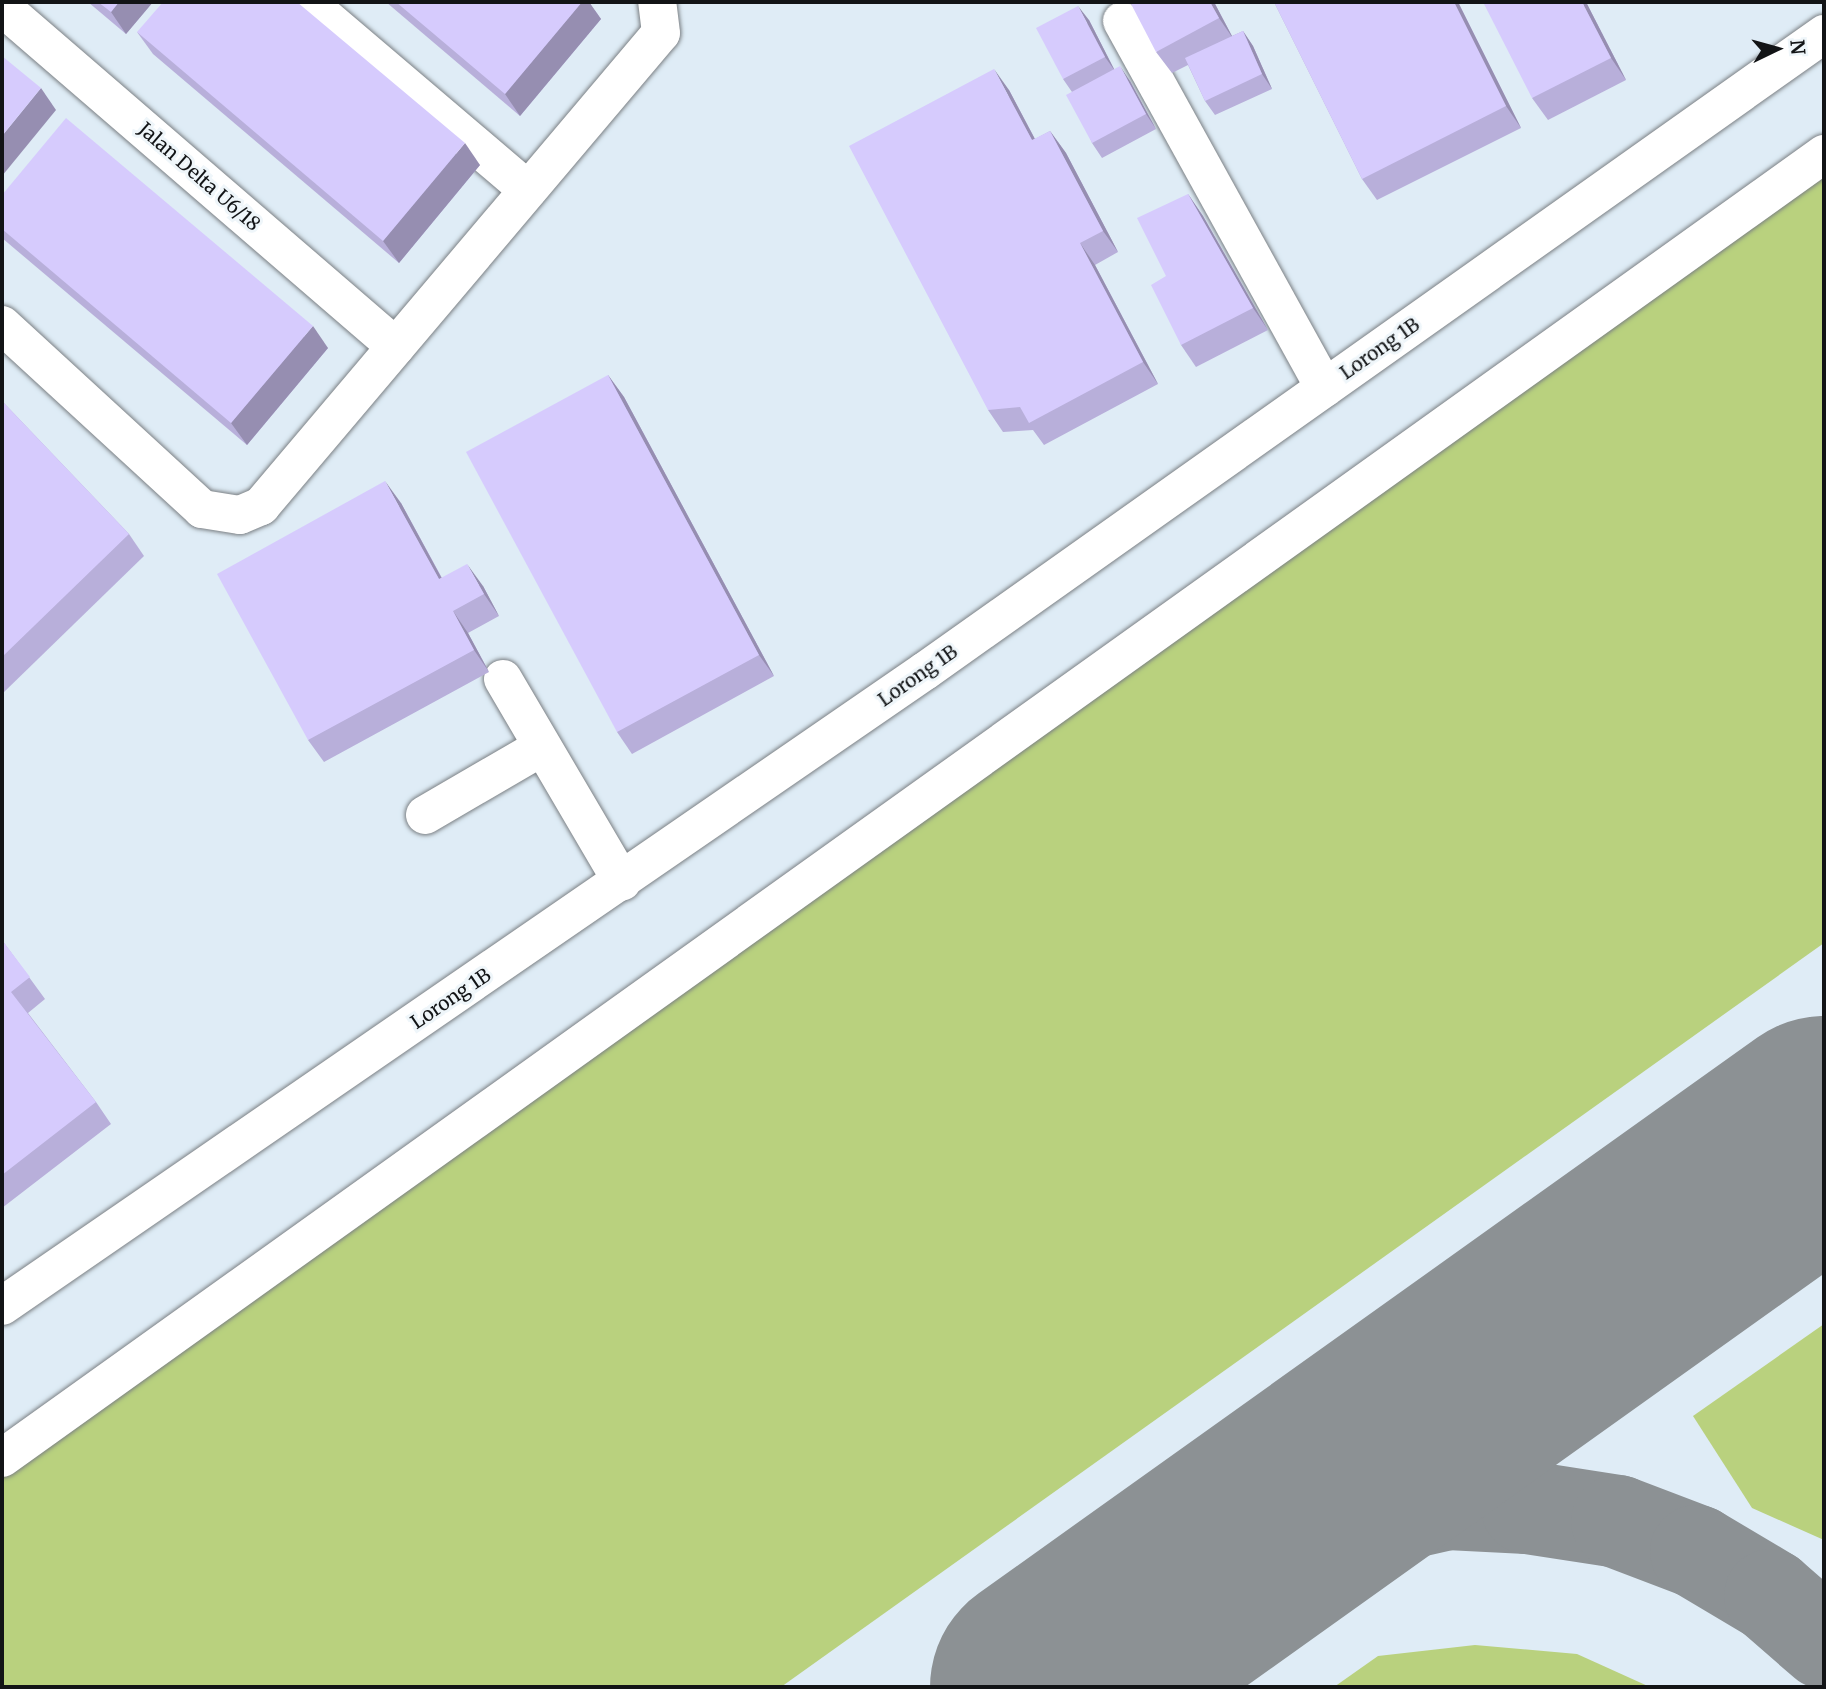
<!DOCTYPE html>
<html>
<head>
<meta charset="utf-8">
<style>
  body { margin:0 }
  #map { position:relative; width:1826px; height:1689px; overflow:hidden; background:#eff6fa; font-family:Merriweather,serif }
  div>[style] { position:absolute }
  .built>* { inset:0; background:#dfecf6 }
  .green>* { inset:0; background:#b9d17e }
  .taxiway>* { height:93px; margin:-46.5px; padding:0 46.5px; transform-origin:46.5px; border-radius:46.5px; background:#8c9194 }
  .runway>* { height:231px; margin:-115.5px; padding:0 115.5px; transform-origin:115.5px; border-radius:115.5px; background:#8c9194 }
  .roads { filter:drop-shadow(0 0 2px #7b8084) drop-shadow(0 0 2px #7b8084) }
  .minor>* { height:38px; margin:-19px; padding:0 19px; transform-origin:19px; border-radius:19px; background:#fff }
  .wall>* { inset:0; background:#b8afda }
  .shaded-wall>* { inset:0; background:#968eb1 }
  .building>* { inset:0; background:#d6cbfd }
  span { translate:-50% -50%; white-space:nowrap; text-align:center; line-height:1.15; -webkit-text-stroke:6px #eff6fa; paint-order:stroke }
  .street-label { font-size:19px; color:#121416 }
  .frame { position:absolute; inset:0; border:4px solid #121416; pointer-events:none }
  .north { position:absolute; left:1742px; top:14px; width:70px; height:70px; -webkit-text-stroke:5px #eff6fa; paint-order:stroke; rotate:85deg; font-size:19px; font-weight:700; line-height:28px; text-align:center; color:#121416 }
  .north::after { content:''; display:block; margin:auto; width:24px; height:32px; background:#121416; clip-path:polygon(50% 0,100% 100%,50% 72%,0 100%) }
</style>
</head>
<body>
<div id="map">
  <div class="built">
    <div style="clip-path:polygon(2px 2px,1824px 2px,1824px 1687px,2px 1687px)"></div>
  </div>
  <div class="green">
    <div style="clip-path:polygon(1824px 162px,1824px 943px,781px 1687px,2px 1687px,2px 1449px)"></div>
    <div style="clip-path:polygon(1824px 1324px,1824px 1540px,1752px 1508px,1693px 1416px)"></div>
    <div style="clip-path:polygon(1475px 1645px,1577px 1654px,1650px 1687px,1334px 1687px,1378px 1656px)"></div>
  </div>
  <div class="taxiway">
    <div style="left:1236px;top:1551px;width:217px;rotate:-12.8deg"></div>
    <div style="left:1448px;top:1503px;width:79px;rotate:2.9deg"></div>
    <div style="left:1527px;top:1507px;width:91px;rotate:8.8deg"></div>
    <div style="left:1617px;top:1521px;width:85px;rotate:20.8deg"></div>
    <div style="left:1696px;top:1551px;width:86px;rotate:30.7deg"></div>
    <div style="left:1770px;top:1595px;width:72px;rotate:41deg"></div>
  </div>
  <div class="runway">
    <div style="left:1045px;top:1687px;width:957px;rotate:-35.52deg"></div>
  </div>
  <div class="roads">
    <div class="minor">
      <div style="left:307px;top:2px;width:290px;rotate:40.4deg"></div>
      <div style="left:2px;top:7px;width:520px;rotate:40.79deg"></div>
      <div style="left:1122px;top:21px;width:419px;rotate:61.1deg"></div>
      <div style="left:2px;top:325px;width:272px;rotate:42.6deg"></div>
      <div style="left:202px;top:509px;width:38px;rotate:9deg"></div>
      <div style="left:240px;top:515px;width:23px;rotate:-23deg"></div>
      <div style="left:261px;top:506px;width:619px;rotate:-49.78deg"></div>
      <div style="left:661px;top:33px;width:31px;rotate:-97deg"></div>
      <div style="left:503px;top:679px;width:235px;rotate:59.6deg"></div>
      <div style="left:425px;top:815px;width:135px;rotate:-30.2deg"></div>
      <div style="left:2px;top:1306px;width:1120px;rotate:-34.53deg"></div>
      <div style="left:925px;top:671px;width:1102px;rotate:-35.32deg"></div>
      <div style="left:2px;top:1458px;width:2241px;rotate:-35.59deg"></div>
    </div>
  </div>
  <div class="wall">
    <div style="clip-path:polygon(88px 2px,153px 2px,126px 34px)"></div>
    <div style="clip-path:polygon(386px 2px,589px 2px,601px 19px,520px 116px)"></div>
    <div style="clip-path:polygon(1214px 2px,1232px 36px,1243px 31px,1253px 46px,1272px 89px,1215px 115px,1205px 101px,1188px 65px,1172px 73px,1156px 52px)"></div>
    <div style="clip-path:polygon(1274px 2px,1458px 2px,1521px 128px,1377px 200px,1362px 179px)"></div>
    <div style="clip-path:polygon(1586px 2px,1626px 80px,1548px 120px,1532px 98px)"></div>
    <div style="clip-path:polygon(1089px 20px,1114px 69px,1130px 81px,1156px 129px,1102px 158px,1092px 143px,1072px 92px,1063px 79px)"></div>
    <div style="clip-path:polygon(137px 32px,480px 165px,399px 263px,153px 54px)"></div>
    <div style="clip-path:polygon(1009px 90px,1035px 139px,1050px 131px,1066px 153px,1118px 252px,1095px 265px,1158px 384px,1044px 445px,1033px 430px,1003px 432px,988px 410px)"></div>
    <div style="clip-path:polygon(1188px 194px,1203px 216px,1268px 330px,1196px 367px,1181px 345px,1166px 276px)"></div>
    <div style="clip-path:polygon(2px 195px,328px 348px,247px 445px,2px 238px)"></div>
    <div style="clip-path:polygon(608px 375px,624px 397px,774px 676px,632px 754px,617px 732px)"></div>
    <div style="clip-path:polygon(2px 401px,129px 534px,144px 556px,2px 694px)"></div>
    <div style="clip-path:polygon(401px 503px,442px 578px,483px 586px,499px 616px,468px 633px,489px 672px,324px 762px,308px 740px)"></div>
    <div style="clip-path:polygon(2px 940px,45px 999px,28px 1013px,96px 1102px,111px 1124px,2px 1208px)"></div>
  </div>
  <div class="shaded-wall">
    <div style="clip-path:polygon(119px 2px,153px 2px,126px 34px,111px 12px)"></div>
    <div style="clip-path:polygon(582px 2px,589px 2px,601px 19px,520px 116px,505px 94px)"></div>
    <div style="clip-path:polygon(1210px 2px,1214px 2px,1234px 40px,1219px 18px)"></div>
    <div style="clip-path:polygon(1454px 2px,1458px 2px,1521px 128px,1506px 106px)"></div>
    <div style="clip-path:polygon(1582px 2px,1586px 2px,1626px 80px,1611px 58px)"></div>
    <div style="clip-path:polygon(1078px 6px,1089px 20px,1115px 71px,1105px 57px)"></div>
    <div style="clip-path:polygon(1243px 31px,1253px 46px,1272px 89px,1262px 74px)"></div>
    <div style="clip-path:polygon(1120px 66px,1130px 81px,1156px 129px,1146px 114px)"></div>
    <div style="clip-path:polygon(994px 69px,1009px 90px,1047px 162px,1032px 140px)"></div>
    <div style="clip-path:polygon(41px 88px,56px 110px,2px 176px,2px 136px)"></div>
    <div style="clip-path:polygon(1050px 131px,1066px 153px,1118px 252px,1103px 231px)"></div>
    <div style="clip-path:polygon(465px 143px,480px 165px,399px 263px,383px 241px)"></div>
    <div style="clip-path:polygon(1188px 194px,1203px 216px,1268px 330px,1253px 308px)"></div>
    <div style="clip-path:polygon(1080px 243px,1095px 265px,1158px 384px,1143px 362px)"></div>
    <div style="clip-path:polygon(313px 326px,328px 348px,247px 445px,231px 423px)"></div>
    <div style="clip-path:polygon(608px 375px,624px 397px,774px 676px,759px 655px)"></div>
    <div style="clip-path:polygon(385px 481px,401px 503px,454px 601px,439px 579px)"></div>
    <div style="clip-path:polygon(467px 564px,483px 586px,499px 616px,484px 594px)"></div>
    <div style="clip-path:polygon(453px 611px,468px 633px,489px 672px,474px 650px)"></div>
  </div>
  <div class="building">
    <div style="clip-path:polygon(98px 2px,119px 2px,111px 12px)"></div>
    <div style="clip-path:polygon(163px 2px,297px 2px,465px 143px,383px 241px,137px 32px)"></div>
    <div style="clip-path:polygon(396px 2px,582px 2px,505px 94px)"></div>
    <div style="clip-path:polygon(1130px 2px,1210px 2px,1219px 18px,1156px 52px)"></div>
    <div style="clip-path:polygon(1274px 2px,1454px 2px,1506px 106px,1362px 179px)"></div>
    <div style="clip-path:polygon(1483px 2px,1582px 2px,1611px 58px,1532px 98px)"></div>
    <div style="clip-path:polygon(1078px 6px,1105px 57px,1063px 79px,1036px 28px)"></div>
    <div style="clip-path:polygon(1243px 31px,1262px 74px,1205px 101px,1185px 58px)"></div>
    <div style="clip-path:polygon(2px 56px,41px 88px,2px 136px)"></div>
    <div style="clip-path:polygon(1120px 66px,1146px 114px,1092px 143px,1066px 95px)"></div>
    <div style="clip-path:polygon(994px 69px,1032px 140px,1050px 131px,1103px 231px,1080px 243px,1143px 362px,1029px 423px,1020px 407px,988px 410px,849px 146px)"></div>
    <div style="clip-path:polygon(66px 118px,313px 326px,231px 423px,2px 229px,2px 195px)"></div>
    <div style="clip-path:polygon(1188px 194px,1253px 308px,1181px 345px,1151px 285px,1166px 276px,1137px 218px)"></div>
    <div style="clip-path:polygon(608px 375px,759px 655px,617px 732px,466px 452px)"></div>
    <div style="clip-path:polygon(2px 401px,129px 534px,2px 657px)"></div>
    <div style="clip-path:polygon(385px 481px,439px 579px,467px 564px,484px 594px,453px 611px,474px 650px,308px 740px,217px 574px)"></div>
    <div style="clip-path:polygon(2px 940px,30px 977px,11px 992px,96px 1102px,2px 1175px)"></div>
  </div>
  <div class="street-label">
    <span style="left:199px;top:177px;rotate:41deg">Jalan Delta U6/18</span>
    <span style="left:1380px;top:349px;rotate:-35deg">Lorong 1B</span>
    <span style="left:918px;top:676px;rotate:-35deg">Lorong 1B</span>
    <span style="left:451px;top:999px;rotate:-34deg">Lorong 1B</span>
  </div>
  <div class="frame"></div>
  <div class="north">N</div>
</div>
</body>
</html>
